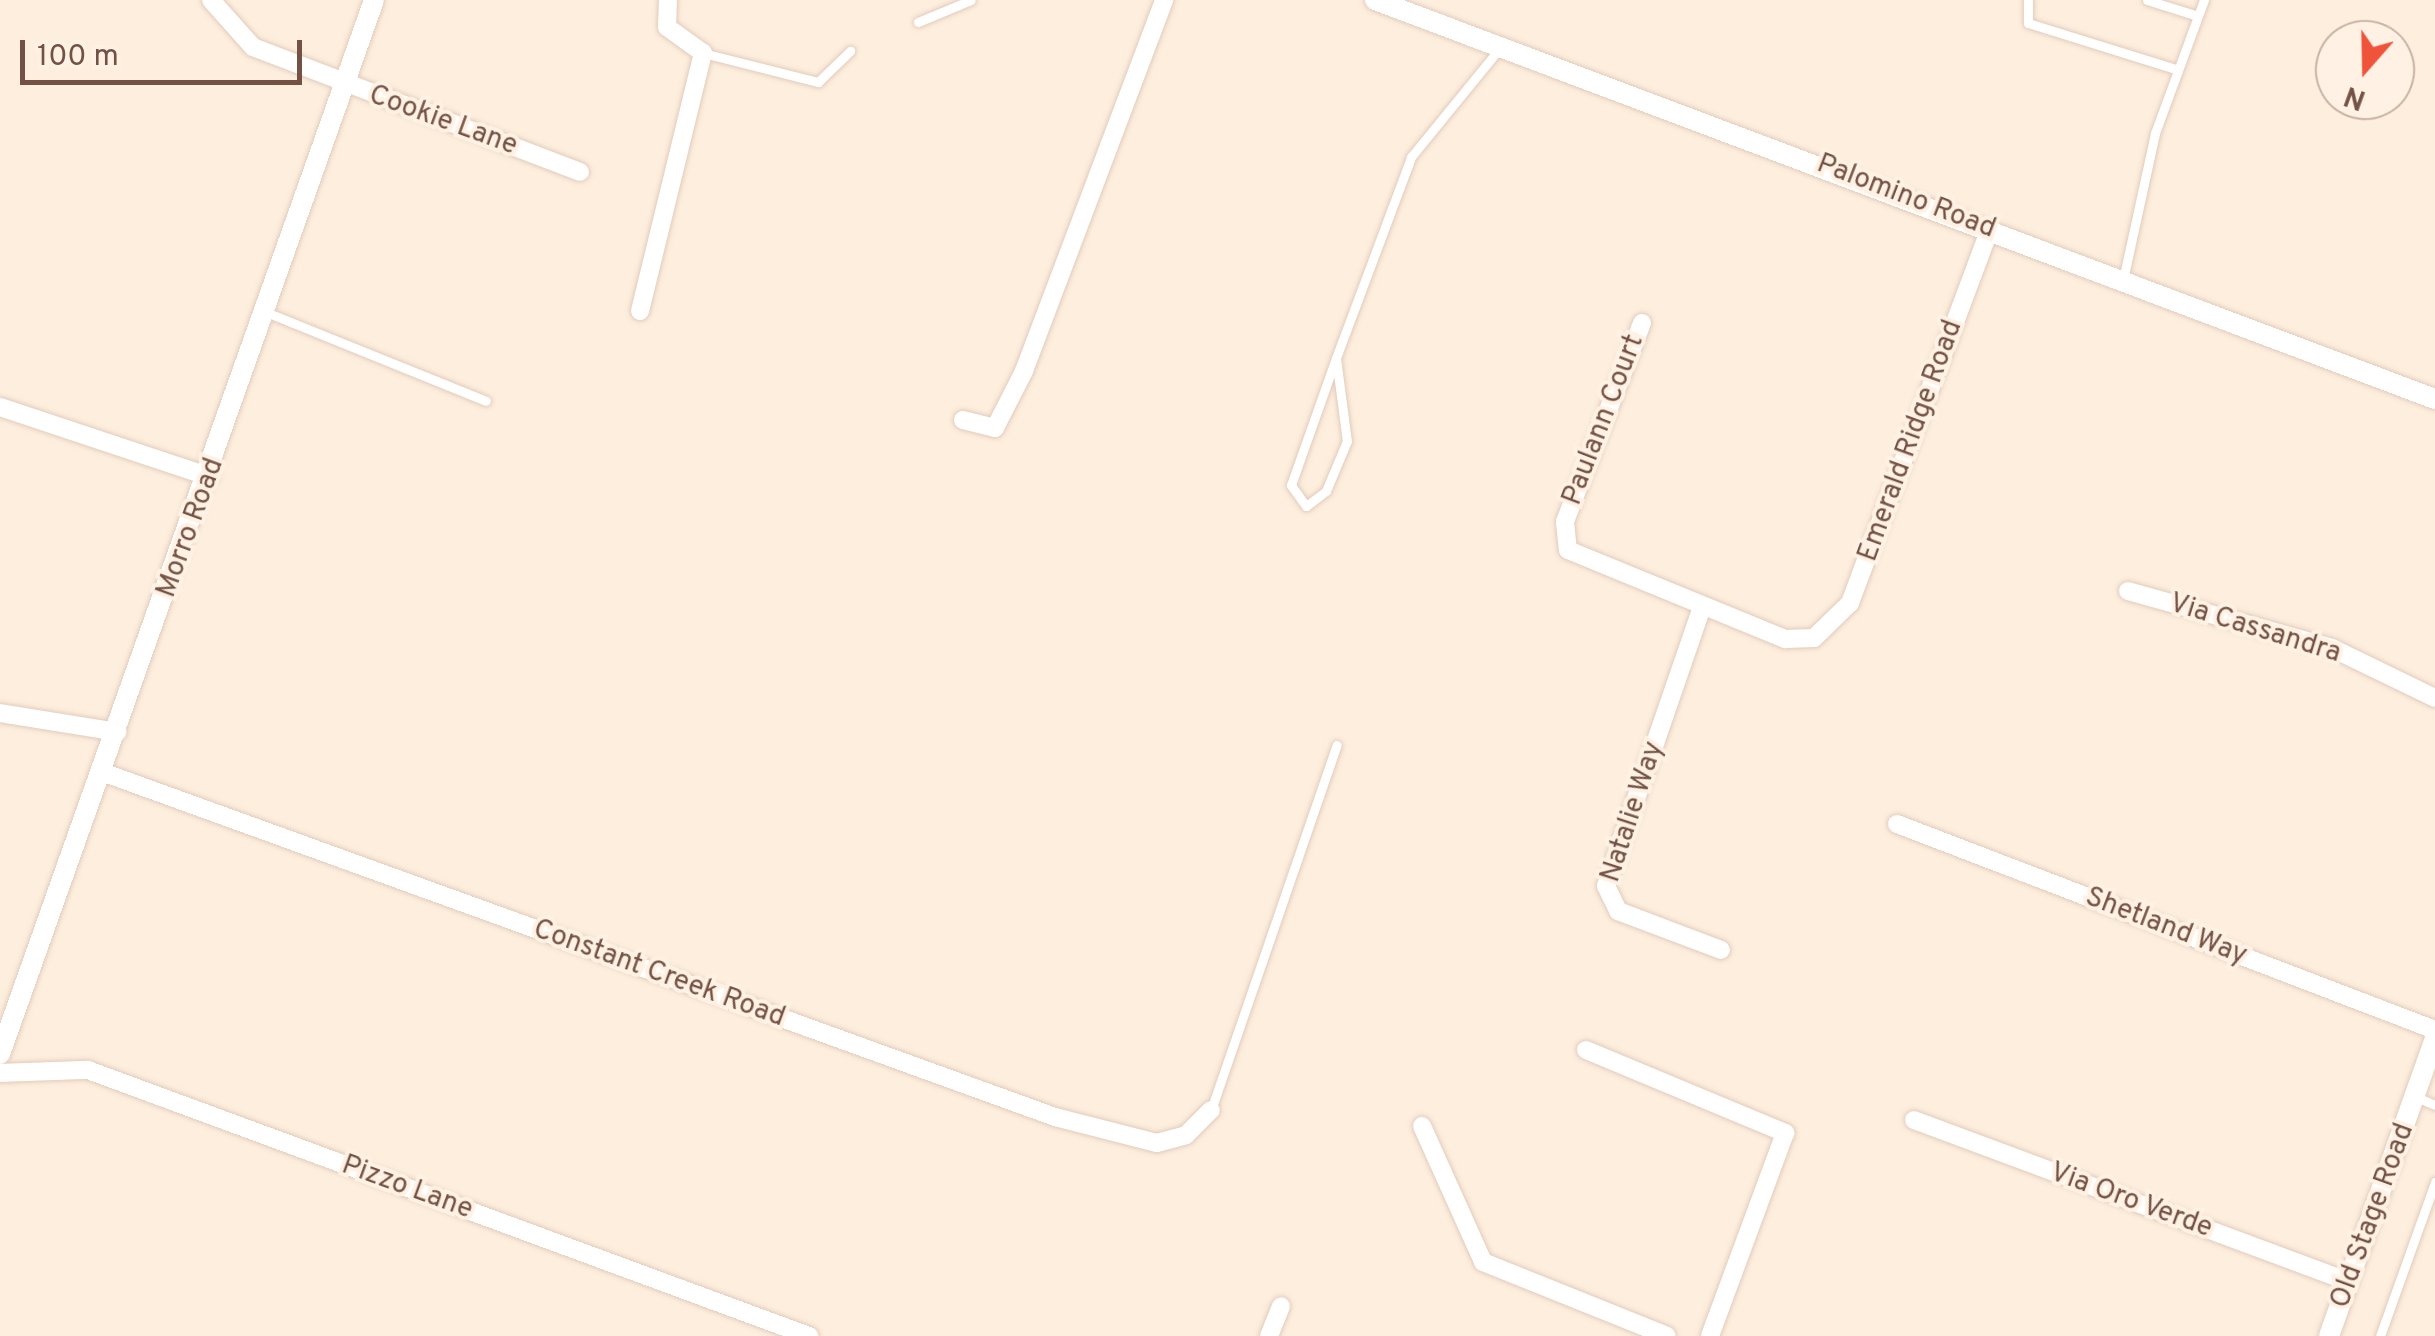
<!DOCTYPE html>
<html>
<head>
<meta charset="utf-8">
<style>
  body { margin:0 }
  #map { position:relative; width:2435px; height:1336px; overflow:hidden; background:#fdeedd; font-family:Overpass,sans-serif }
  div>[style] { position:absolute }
  .roads { filter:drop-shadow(0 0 2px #e3cbbc) drop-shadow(0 0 2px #e3cbbc) }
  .service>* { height:9px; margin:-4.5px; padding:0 4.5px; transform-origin:4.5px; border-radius:4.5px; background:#fff }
  .minor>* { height:18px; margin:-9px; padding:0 9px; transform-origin:9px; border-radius:9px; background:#fff }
  .tertiary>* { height:20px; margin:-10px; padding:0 10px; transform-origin:10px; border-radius:10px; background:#fff }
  span { translate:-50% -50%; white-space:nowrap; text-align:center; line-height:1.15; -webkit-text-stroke:8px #fff2e4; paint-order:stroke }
  .street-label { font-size:28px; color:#735245 }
  .north { position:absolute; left:2315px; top:20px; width:100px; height:100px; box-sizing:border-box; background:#fff2e4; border:2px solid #c7b2a4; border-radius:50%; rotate:200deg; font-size:28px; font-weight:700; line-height:40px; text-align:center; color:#735245 }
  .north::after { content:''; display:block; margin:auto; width:35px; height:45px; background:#ef543a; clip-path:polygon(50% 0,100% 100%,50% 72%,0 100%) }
  .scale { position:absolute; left:20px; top:40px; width:282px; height:45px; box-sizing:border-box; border:5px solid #735245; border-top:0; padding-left:12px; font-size:30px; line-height:35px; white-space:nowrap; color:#735245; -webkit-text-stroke:8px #fff2e4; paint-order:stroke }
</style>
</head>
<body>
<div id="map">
  <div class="roads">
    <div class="service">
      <div style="left:2028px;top:0;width:23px;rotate:90deg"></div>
      <div style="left:2028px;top:23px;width:155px;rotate:17.3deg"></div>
      <div style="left:2147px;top:0;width:53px;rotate:17.4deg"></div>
      <div style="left:918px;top:22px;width:57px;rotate:-22.5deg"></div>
      <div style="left:703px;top:53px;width:119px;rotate:14.2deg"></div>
      <div style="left:818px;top:82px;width:45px;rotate:-44.1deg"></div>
      <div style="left:2123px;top:280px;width:150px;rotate:-77.7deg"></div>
      <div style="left:2155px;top:133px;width:142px;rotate:-69.8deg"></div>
      <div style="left:266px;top:312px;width:237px;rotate:22deg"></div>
      <div style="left:1336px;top:358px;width:84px;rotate:82.5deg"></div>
      <div style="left:1347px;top:441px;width:54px;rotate:112.8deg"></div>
      <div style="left:1326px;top:491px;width:25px;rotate:143deg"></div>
      <div style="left:1306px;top:506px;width:26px;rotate:-126deg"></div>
      <div style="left:1291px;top:485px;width:135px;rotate:-70.5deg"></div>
      <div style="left:1336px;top:358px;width:215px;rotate:-69.5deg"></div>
      <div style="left:1411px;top:157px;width:141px;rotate:-50.8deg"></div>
      <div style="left:2416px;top:1097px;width:21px;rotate:23deg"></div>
      <div style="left:1211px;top:1110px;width:386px;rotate:-71deg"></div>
      <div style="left:2380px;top:1336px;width:164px;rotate:-70.3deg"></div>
    </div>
    <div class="minor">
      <div style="left:211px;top:0;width:63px;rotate:48.2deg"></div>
      <div style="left:253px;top:47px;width:350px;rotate:20.9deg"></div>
      <div style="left:640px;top:311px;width:266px;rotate:-76.3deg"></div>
      <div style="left:703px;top:53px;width:44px;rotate:-144.2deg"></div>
      <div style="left:667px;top:27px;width:27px;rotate:-88deg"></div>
      <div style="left:1642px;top:323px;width:213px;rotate:111.2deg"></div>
      <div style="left:1565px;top:522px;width:28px;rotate:84deg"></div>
      <div style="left:1568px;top:550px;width:235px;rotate:22.3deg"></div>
      <div style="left:1785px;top:639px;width:29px;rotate:-2deg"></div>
      <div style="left:1814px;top:638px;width:50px;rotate:-44.2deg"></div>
      <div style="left:1850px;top:603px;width:399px;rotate:-69.5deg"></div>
      <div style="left:0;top:407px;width:221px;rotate:18.4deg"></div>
      <div style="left:963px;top:420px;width:33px;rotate:14deg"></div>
      <div style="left:995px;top:428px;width:64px;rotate:-63deg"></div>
      <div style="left:1024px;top:371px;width:397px;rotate:-69.3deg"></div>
      <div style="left:2128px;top:591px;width:212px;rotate:15.6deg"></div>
      <div style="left:2332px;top:648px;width:114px;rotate:25.9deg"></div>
      <div style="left:1702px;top:607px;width:295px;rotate:109deg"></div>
      <div style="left:1606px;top:886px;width:28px;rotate:64deg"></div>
      <div style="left:1618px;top:911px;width:110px;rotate:20.7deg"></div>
      <div style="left:0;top:713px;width:119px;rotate:9.2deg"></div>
      <div style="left:102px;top:772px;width:1014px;rotate:19.9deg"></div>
      <div style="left:1055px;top:1117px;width:105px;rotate:14.3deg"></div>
      <div style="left:1157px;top:1143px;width:30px;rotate:-15deg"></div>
      <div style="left:1186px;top:1135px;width:35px;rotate:-45deg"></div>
      <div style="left:1897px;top:824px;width:576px;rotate:20.95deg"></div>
      <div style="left:1586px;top:1050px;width:216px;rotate:22.6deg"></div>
      <div style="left:1785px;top:1133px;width:216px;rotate:110.3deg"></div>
      <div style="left:0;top:1073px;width:88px;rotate:-2deg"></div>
      <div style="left:88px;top:1070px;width:769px;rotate:20.25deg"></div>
      <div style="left:1914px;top:1120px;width:464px;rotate:20.4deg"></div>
      <div style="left:1422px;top:1126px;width:149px;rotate:65.8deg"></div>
      <div style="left:1483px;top:1262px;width:198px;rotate:21.9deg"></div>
      <div style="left:1269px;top:1336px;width:32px;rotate:-68deg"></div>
    </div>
    <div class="tertiary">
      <div style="left:1375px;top:0;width:1133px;rotate:20.63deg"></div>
      <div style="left:0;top:1054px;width:1118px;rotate:-70.46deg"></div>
      <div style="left:2329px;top:1336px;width:315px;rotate:-70.4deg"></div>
    </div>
  </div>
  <div class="street-label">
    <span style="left:443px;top:121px;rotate:20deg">Cookie Lane</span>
    <span style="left:1906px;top:197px;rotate:21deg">Palomino Road</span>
    <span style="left:1604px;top:420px;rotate:-69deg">Paulann Court</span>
    <span style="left:1911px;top:441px;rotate:-70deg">Emerald Ridge Road</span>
    <span style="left:191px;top:528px;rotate:-70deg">Morro Road</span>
    <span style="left:2255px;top:629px;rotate:17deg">Via Cassandra</span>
    <span style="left:1633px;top:812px;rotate:-72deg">Natalie Way</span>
    <span style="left:2166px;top:927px;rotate:21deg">Shetland Way</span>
    <span style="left:659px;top:974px;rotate:20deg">Constant Creek Road</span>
    <span style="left:407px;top:1188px;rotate:20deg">Pizzo Lane</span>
    <span style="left:2131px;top:1201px;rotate:20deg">Via Oro Verde</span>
    <span style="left:2373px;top:1216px;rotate:-70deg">Old Stage Road</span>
  </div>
  <div class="north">N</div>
  <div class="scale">100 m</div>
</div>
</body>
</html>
